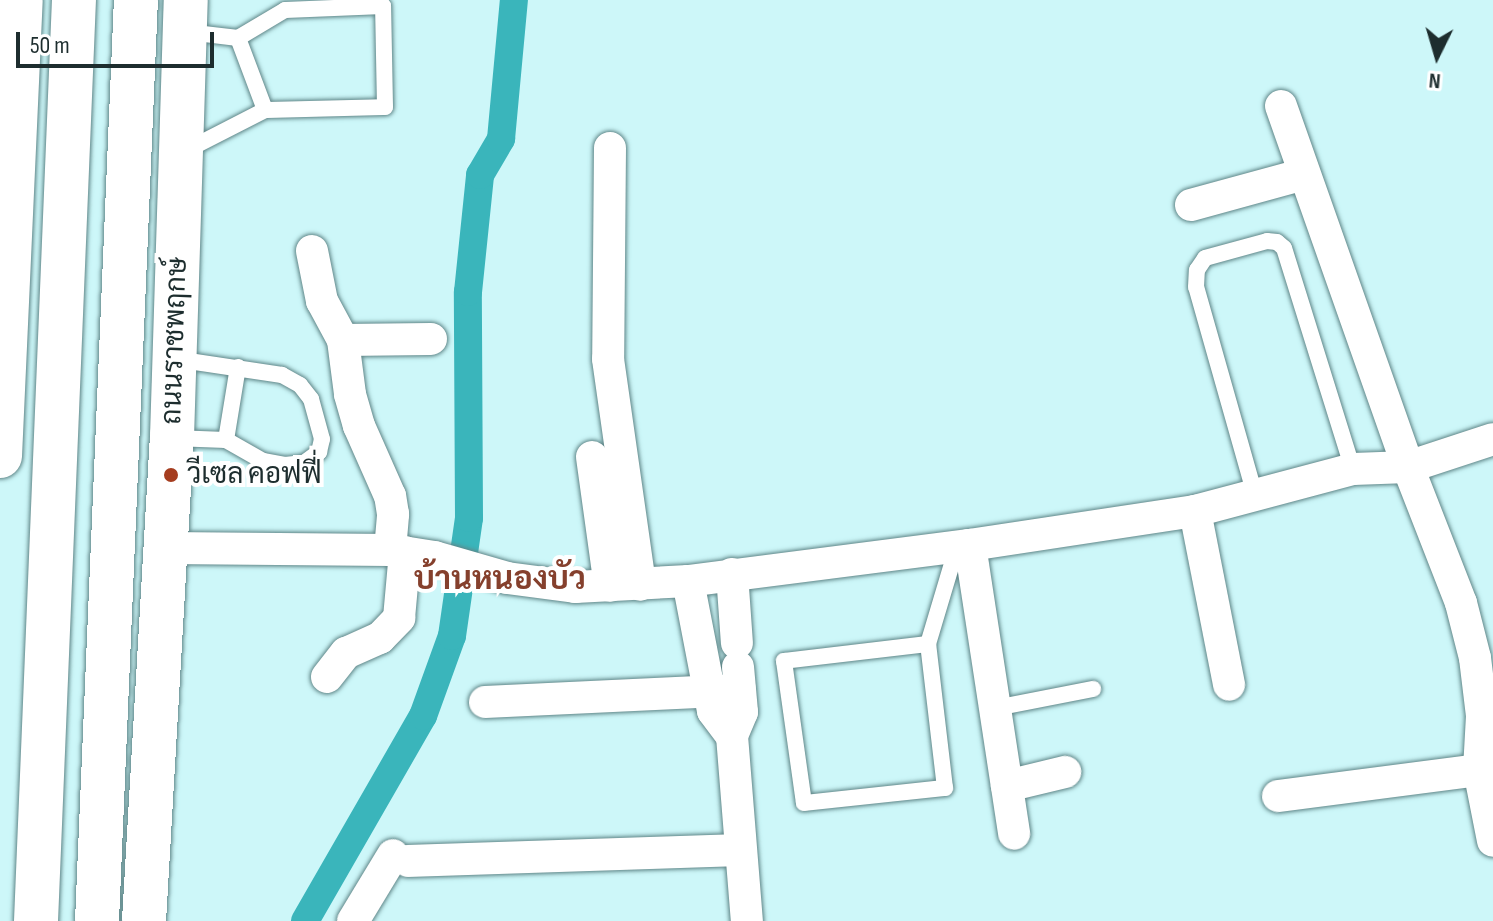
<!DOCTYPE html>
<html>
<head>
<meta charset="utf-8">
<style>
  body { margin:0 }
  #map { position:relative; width:1493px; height:921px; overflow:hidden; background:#cdf7f9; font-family:"Sofia Sans Condensed",Sarabun,sans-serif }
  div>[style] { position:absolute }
  .canal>* { height:28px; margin:-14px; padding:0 14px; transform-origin:14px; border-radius:14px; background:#3ab5bb }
  .roads { filter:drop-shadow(0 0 2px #5f8688) drop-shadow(0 0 2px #5f8688) }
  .lane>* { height:16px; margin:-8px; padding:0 8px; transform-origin:8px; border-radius:8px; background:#fff }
  .street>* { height:32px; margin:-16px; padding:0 16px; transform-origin:16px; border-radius:16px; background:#fff }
  .secondary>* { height:44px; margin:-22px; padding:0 22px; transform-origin:22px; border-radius:22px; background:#fff }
  .primary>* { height:44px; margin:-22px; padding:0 22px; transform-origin:22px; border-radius:22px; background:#fff }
  .dots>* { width:22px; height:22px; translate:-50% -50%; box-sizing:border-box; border:4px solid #fff; border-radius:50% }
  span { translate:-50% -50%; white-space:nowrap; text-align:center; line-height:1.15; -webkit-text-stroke:8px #fff; paint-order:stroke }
  .street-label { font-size:28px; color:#1d2d2e }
  .poi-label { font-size:28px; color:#1d2d2e }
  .left { translate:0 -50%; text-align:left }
  .quarter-label { font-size:32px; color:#85402d; font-weight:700 }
  .north { position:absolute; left:1397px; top:16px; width:80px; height:80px; -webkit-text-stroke:6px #fff; paint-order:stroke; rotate:185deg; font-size:22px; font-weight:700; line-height:32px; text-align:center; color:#1d2d2e }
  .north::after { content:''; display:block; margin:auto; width:28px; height:36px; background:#1d2d2e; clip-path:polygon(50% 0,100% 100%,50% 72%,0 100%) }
  .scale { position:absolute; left:16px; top:32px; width:198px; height:36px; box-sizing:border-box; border:4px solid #1d2d2e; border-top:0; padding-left:10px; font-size:24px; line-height:28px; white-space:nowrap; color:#1d2d2e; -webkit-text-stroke:6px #fff; paint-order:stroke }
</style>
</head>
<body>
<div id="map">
  <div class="canal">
    <div style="left:305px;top:921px;width:237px;rotate:-60.1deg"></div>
    <div style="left:423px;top:716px;width:85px;rotate:-70.1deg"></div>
    <div style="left:452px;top:636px;width:119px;rotate:-81.8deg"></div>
    <div style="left:469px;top:518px;width:226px;rotate:-90.3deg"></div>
    <div style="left:468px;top:292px;width:118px;rotate:-84.1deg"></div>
    <div style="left:480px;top:175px;width:42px;rotate:-59.7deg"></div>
    <div style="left:501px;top:139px;width:140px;rotate:-84.7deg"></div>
  </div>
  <div class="roads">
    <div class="lane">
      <div style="left:238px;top:38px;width:77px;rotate:69.4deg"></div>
      <div style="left:187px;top:150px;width:88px;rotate:-27.1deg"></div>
      <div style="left:265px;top:110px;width:120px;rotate:-1.4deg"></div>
      <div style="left:385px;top:107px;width:101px;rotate:-91.1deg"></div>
      <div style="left:383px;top:6px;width:98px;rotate:177.7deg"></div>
      <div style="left:285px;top:10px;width:55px;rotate:149.2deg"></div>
      <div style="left:238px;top:38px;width:50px;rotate:-173.2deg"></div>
      <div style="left:173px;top:438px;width:53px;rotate:2.2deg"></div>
      <div style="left:226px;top:440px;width:43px;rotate:29.6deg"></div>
      <div style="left:263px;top:461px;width:22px;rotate:10deg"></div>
      <div style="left:285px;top:465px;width:19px;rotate:-6deg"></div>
      <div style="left:304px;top:463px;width:19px;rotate:-36deg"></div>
      <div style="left:319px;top:452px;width:13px;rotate:-77deg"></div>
      <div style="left:322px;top:439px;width:41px;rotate:-105.4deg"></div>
      <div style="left:311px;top:399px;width:18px;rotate:-128deg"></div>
      <div style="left:300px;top:385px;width:21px;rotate:-151deg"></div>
      <div style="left:282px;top:375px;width:108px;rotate:-171.5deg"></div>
      <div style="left:226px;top:440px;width:74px;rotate:-80.7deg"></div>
      <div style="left:1255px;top:495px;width:216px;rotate:-105.8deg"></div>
      <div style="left:1196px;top:287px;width:17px;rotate:-87deg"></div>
      <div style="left:1197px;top:270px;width:14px;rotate:-56deg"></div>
      <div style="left:1205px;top:258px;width:64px;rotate:-15.3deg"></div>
      <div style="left:1267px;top:241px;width:10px;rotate:6deg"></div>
      <div style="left:1277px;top:242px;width:9px;rotate:41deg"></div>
      <div style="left:1284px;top:248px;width:232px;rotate:72.7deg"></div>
      <div style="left:928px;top:644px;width:145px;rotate:173.3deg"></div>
      <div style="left:784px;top:661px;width:143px;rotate:82deg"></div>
      <div style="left:804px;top:803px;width:142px;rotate:-6.1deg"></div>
      <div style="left:945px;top:788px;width:145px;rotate:-96.7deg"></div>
      <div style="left:928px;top:644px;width:101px;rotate:-73.4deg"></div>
      <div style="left:995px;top:708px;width:100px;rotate:-11deg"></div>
    </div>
    <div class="street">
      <div style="left:1281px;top:106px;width:383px;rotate:70.6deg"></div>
      <div style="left:1408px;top:467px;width:146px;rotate:68.7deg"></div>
      <div style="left:1461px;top:603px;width:57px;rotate:75.7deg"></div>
      <div style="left:1475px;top:658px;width:58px;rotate:83.1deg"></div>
      <div style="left:1482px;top:716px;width:54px;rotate:93.2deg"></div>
      <div style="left:1479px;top:770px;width:72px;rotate:78.8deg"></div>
      <div style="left:610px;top:148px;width:211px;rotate:90.5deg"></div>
      <div style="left:608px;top:359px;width:228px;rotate:81.9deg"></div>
      <div style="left:1191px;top:205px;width:117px;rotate:-15.3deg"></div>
      <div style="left:312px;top:251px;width:51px;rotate:78.7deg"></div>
      <div style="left:322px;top:301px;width:44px;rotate:61.7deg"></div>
      <div style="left:592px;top:457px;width:130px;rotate:82.1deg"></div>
      <div style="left:1195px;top:511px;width:177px;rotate:78.9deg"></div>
      <div style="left:970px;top:545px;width:292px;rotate:81.3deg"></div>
      <div style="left:166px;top:548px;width:224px;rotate:0.5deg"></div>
      <div style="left:390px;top:550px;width:45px;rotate:9deg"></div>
      <div style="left:434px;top:557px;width:76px;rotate:16deg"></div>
      <div style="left:507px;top:578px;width:69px;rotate:7.5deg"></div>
      <div style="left:575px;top:587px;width:113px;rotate:-3deg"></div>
      <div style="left:688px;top:581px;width:284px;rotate:-7.3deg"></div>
      <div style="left:970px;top:545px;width:228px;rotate:-8.6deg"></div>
      <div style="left:1195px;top:511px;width:163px;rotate:-14.9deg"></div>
      <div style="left:1353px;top:469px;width:55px;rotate:-2.1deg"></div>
      <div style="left:1408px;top:467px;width:89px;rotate:-18.2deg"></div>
      <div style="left:390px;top:550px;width:36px;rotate:-85deg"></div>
      <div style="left:393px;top:514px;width:18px;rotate:-99deg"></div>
      <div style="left:390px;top:496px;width:77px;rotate:-113.9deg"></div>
      <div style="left:359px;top:426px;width:33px;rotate:-106deg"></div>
      <div style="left:350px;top:394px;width:54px;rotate:-97.4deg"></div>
      <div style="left:343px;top:340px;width:88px;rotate:-0.7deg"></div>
      <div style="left:732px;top:574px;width:69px;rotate:85.9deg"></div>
      <div style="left:688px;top:581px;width:132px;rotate:79.1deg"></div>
      <div style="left:713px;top:711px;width:31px;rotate:53deg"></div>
      <div style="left:738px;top:667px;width:45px;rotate:84.9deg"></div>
      <div style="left:742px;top:712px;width:26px;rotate:113deg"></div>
      <div style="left:732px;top:736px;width:186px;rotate:85.4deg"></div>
      <div style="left:327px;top:677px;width:31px;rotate:-52deg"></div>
      <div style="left:346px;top:653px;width:37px;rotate:-24deg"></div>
      <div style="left:380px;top:638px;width:28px;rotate:-46deg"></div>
      <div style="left:399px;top:618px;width:66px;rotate:-84.8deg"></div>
      <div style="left:485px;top:702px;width:255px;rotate:-2.7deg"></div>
      <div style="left:1007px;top:786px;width:60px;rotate:-13.6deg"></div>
      <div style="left:1278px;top:796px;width:203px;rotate:-7.4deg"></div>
      <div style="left:408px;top:861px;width:332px;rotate:-1.9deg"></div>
      <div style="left:353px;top:921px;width:77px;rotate:-58.8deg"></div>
    </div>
    <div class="secondary">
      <div style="left:0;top:456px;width:456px;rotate:-87.4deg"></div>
      <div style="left:144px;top:921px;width:485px;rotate:-86.7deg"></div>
      <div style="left:172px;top:437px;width:437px;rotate:-88.2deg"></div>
    </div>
    <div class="primary">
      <div style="left:36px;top:921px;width:922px;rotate:-87.64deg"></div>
      <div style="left:97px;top:921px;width:922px;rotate:-87.58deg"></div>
    </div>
  </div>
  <div class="dots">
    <div style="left:171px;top:475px;background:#a53d1f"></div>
  </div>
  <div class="street-label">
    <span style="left:175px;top:341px;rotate:-88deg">ถนนราชพฤกษ์</span>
  </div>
  <div class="poi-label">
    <span class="left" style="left:187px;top:475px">วีเซล คอฟฟี่</span>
  </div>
  <div class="quarter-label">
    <span style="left:500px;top:580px">บ้านหนองบัว</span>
  </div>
  <div class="north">N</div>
  <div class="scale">50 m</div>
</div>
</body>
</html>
